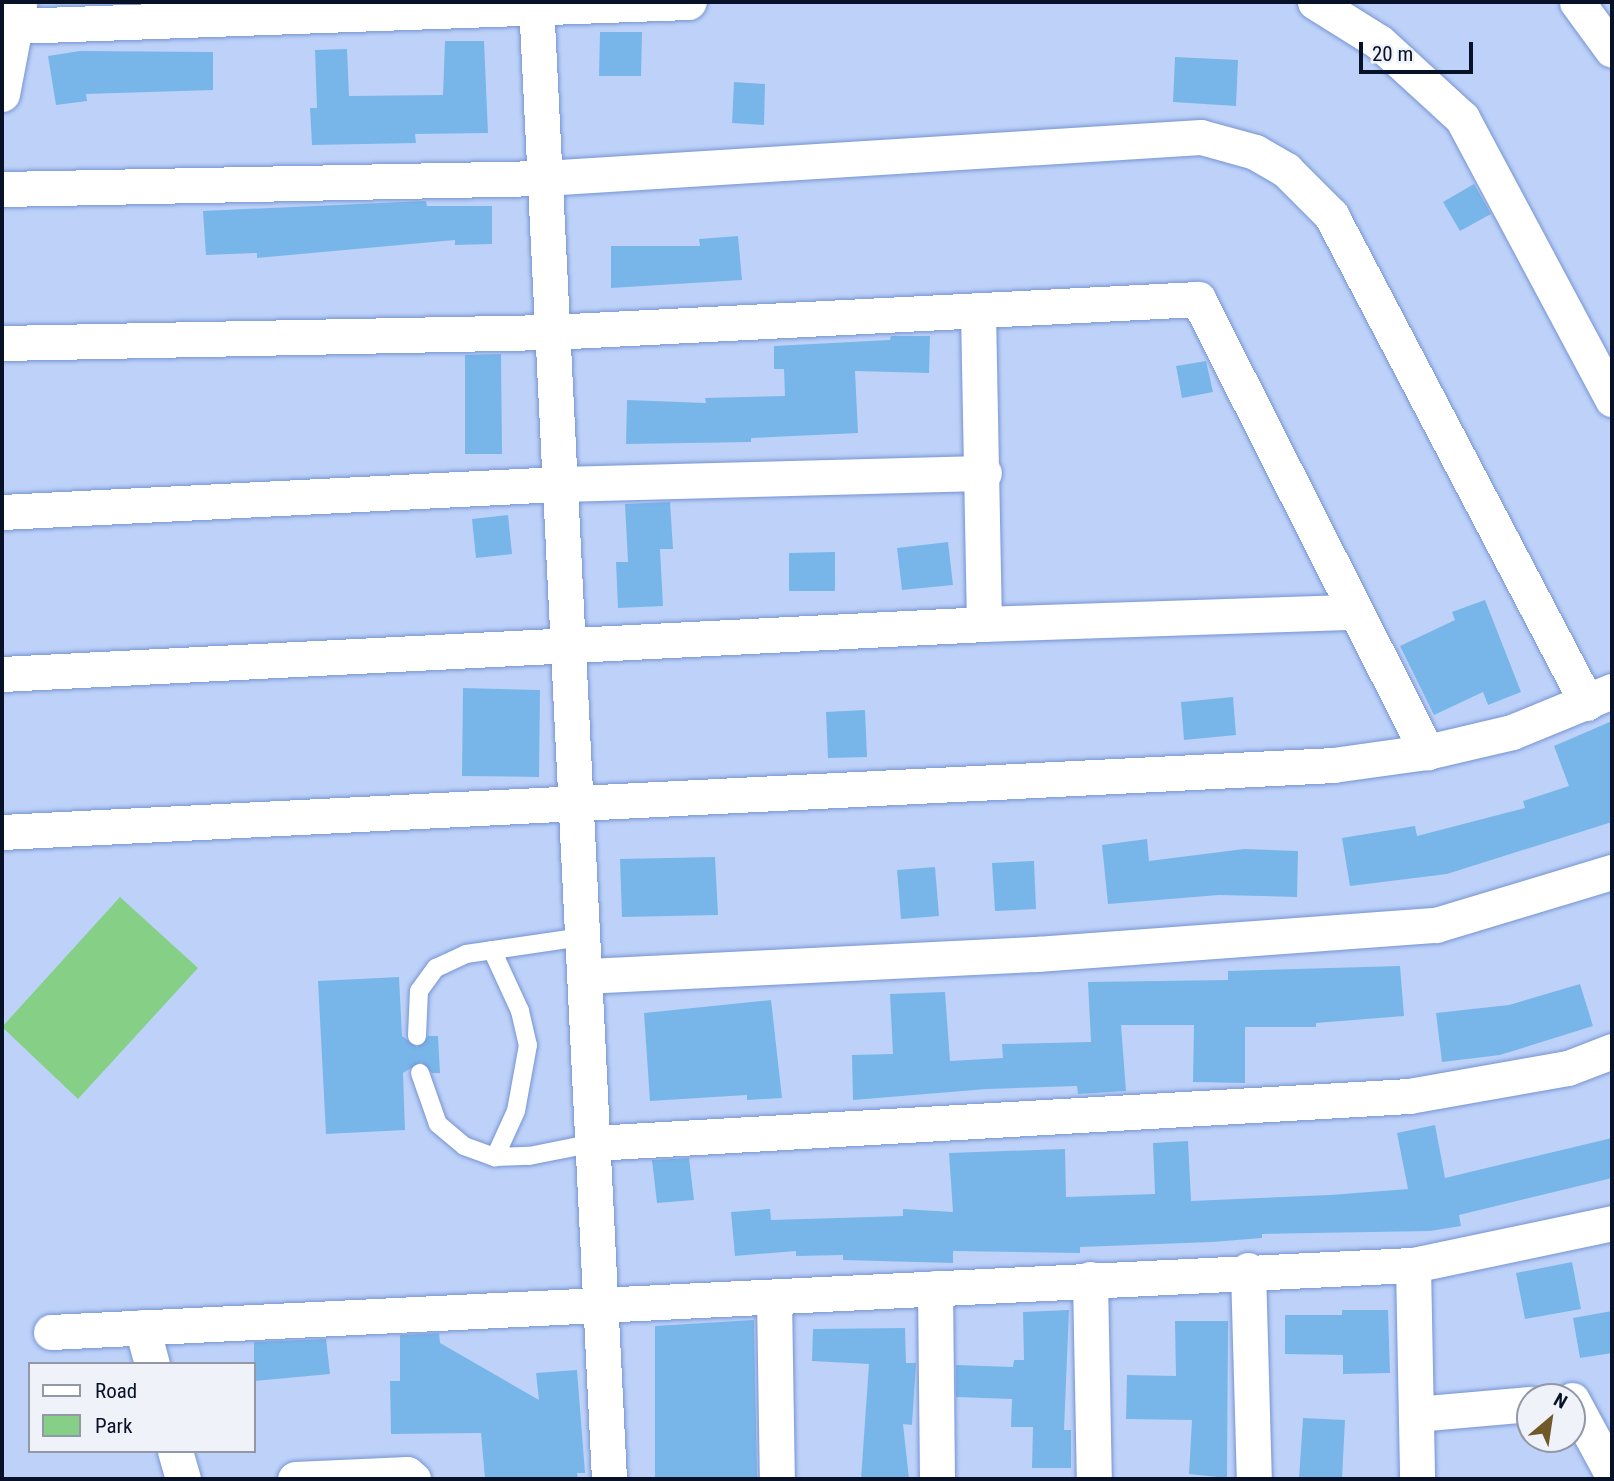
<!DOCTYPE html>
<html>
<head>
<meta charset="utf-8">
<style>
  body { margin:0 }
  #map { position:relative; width:1614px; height:1481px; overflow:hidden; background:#bed2f9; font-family:"Roboto Condensed",sans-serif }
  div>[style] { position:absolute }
  .green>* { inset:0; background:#85d086 }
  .building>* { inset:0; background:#78b6ea }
  .roads { filter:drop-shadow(0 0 2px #7694d2) drop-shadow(0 0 2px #7694d2) }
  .lane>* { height:18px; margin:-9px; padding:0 9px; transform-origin:9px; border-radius:9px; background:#fff }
  .street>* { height:35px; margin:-17.5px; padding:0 17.5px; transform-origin:17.5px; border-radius:17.5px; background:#fff }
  span { translate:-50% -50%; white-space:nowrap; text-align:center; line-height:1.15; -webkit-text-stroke:5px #eff2f9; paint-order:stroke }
  .frame { position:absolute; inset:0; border:4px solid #071128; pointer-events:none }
  .legend { position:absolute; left:28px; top:1362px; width:228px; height:91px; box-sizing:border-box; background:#eff2f9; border:2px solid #9298a5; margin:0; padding:9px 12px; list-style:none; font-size:21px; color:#071128 }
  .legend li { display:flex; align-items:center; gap:14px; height:35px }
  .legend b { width:35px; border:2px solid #9298a5 }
  .north { position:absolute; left:1516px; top:1383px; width:70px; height:70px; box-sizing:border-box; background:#eff2f9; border:2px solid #9298a5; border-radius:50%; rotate:29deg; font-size:19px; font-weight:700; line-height:28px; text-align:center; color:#071128 }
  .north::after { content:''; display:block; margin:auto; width:24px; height:32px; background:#705a2a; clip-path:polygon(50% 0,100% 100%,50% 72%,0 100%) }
  .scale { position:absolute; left:1359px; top:42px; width:114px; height:32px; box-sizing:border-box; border:4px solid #071128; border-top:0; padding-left:9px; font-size:21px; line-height:24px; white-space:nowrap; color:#071128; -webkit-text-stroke:5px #eff2f9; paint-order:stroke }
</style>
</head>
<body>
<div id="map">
  <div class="green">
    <div style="clip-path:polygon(120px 897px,198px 968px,78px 1099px,2px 1027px)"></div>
  </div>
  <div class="building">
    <div style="clip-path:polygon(600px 32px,642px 32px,641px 76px,599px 76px)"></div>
    <div style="clip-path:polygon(445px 41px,484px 41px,488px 133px,415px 134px,416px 143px,312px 145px,310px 108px,317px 108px,315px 50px,347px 49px,349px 96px,443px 95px)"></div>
    <div style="clip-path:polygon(80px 51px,213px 52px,213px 90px,86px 94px,87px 101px,56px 105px,48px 56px)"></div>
    <div style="clip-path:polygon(1175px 57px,1238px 60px,1236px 106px,1173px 102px)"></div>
    <div style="clip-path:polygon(734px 82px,765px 84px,764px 125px,732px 123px)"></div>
    <div style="clip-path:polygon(1474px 184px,1491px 214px,1460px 231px,1443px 202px)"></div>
    <div style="clip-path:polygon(426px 201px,427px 206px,492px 206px,492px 244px,455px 245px,455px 240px,257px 258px,257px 253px,206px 255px,203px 211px)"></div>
    <div style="clip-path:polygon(738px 236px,742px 280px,611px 288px,611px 246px,700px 246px,699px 239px)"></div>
    <div style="clip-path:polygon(891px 336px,930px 336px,929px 373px,855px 371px,858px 433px,751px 438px,751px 442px,626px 444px,627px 400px,706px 403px,705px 398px,785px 396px,784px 369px,774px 369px,774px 346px,890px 340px)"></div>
    <div style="clip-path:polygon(501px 354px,502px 454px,465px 454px,465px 355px)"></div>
    <div style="clip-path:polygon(1206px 361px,1213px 392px,1182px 398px,1176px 366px)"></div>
    <div style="clip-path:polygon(670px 502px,673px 549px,660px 549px,663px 606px,618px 608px,616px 562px,628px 562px,625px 504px)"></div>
    <div style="clip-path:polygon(508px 515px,512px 554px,476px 558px,472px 519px)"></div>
    <div style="clip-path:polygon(948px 542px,953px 585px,902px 590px,897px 548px)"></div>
    <div style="clip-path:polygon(835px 552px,835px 591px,789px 591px,789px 553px)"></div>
    <div style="clip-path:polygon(1485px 600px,1521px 692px,1488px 705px,1483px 692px,1434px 715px,1400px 646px,1455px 620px,1452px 612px)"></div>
    <div style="clip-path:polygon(463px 688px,540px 690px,539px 777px,462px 776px)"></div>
    <div style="clip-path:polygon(1233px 697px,1236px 735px,1184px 740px,1181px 702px)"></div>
    <div style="clip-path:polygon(865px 710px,867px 757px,828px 758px,826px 712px)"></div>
    <div style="clip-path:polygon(1612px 721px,1612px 822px,1447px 874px,1350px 886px,1342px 838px,1415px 826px,1417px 836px,1525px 808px,1523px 801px,1569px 786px,1554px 746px)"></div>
    <div style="clip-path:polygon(1147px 839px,1149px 861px,1244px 849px,1298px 851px,1297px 897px,1219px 895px,1108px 904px,1102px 845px)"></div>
    <div style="clip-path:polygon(715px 857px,718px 915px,622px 917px,620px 859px)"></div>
    <div style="clip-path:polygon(1034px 861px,1036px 909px,995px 911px,992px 863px)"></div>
    <div style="clip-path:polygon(935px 867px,939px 916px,901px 919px,897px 870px)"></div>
    <div style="clip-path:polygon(1400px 966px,1404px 1016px,1316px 1023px,1316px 1027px,1245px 1027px,1245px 1083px,1193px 1082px,1194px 1025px,1121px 1025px,1126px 1091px,1078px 1094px,1077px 1086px,987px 1089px,853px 1100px,852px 1055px,893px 1054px,890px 994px,945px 992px,950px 1061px,1003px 1058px,1002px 1044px,1091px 1042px,1088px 982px,1228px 980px,1228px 971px)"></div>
    <div style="clip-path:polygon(399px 977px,402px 1036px,417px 1047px,428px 1036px,438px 1036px,440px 1073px,432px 1073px,421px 1062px,403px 1073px,405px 1130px,326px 1134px,318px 981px)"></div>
    <div style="clip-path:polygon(1580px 984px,1593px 1026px,1500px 1055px,1442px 1062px,1436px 1013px,1509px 1005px)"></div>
    <div style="clip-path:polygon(771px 1000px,782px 1098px,747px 1100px,747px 1095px,650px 1101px,644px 1013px)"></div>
    <div style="clip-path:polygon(1435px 1125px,1445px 1178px,1612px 1138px,1612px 1178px,1459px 1215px,1461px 1226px,1430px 1231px,1262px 1234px,1262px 1238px,1212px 1242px,1080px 1247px,1080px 1253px,953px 1251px,953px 1263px,843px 1260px,843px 1255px,796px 1256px,796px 1251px,735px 1256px,731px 1212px,770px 1209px,771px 1220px,903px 1216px,903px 1209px,953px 1212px,949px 1153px,1065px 1149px,1066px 1197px,1155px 1194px,1153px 1143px,1188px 1141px,1191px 1201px,1330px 1195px,1408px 1189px,1397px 1133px)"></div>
    <div style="clip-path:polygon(689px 1158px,694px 1200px,657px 1203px,652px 1160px)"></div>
    <div style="clip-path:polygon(1572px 1262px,1581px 1309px,1525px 1319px,1516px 1273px)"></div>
    <div style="clip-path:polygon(1069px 1310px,1064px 1430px,1071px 1430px,1071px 1468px,1032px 1468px,1033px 1427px,1011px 1427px,1012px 1399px,956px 1397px,956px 1365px,1013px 1367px,1014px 1360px,1024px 1360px,1023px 1312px)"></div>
    <div style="clip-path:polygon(1342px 1310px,1388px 1310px,1390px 1373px,1343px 1374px,1343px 1355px,1285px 1354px,1285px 1315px,1342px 1315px)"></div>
    <div style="clip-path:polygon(1612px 1311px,1612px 1353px,1580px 1358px,1573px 1318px)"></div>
    <div style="clip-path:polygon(754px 1320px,757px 1479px,655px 1479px,655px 1326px)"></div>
    <div style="clip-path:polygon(1175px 1321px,1228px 1321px,1227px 1478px,1189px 1474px,1192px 1420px,1126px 1419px,1127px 1375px,1176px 1376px)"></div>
    <div style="clip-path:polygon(905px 1328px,906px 1363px,916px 1363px,912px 1425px,903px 1424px,909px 1479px,861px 1479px,869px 1364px,812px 1361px,813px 1329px)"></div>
    <div style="clip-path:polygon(439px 1333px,440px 1343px,539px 1400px,536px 1373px,577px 1370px,585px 1473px,577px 1473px,578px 1479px,485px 1479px,481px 1433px,391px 1434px,390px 1381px,400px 1381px,400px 1335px)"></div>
    <div style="clip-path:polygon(326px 1339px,330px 1374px,254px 1381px,254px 1342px)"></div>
    <div style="clip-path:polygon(1303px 1418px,1345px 1420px,1342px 1479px,1299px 1479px)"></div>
  </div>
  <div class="roads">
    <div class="lane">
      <div style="left:492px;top:950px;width:67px;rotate:65.3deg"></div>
      <div style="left:520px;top:1011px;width:35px;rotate:77deg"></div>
      <div style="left:528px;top:1045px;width:67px;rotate:100.3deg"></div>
      <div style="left:516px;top:1111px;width:51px;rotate:114.5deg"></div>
      <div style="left:417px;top:1036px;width:45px;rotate:-87.5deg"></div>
      <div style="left:419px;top:991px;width:29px;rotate:-54deg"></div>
      <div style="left:436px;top:968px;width:33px;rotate:-25deg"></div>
      <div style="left:466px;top:954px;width:118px;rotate:-8.3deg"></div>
      <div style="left:420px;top:1073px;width:54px;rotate:70.6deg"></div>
      <div style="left:438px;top:1124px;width:34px;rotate:40deg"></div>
      <div style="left:464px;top:1146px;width:33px;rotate:20deg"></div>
      <div style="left:495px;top:1157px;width:34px;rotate:-2deg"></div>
      <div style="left:529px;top:1156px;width:66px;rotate:-11.3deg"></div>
    </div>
    <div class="street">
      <div style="left:536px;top:2px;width:1479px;rotate:87.17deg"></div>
      <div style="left:1315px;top:2px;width:75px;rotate:32deg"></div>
      <div style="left:1379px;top:42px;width:113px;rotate:42.5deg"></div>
      <div style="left:1462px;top:118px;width:319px;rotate:61.9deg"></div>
      <div style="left:1577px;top:2px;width:59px;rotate:53.9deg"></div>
      <div style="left:15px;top:26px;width:674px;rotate:-2.04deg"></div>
      <div style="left:2px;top:94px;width:91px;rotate:-79.2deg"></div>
      <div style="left:2px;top:189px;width:542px;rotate:-1.16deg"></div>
      <div style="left:544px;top:178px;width:658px;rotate:-3.57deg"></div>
      <div style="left:1201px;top:137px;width:56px;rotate:15.5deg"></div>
      <div style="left:1255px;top:152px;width:36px;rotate:30deg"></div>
      <div style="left:1286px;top:170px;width:64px;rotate:45deg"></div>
      <div style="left:1331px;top:215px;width:551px;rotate:62.32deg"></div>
      <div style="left:978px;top:312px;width:312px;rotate:88.9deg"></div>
      <div style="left:2px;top:343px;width:549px;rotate:-1.15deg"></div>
      <div style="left:551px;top:332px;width:648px;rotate:-2.92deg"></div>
      <div style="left:1198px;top:299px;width:508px;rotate:63.18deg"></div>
      <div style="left:2px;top:512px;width:558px;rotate:-2.88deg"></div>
      <div style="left:559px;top:484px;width:425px;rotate:-1.5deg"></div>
      <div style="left:2px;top:674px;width:983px;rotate:-2.91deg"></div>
      <div style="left:984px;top:624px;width:369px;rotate:-1.9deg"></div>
      <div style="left:2px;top:832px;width:1333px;rotate:-2.88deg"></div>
      <div style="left:1333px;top:765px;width:95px;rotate:-7.9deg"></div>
      <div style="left:1427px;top:752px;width:87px;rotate:-13.2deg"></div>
      <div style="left:1512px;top:732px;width:108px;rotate:-22.3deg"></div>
      <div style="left:585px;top:976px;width:453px;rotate:-2.8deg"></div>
      <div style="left:1037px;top:954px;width:400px;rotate:-4.2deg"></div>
      <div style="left:1436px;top:925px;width:184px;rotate:-16.8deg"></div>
      <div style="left:594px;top:1143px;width:816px;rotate:-3.3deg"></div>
      <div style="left:1409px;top:1096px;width:161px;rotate:-10deg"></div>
      <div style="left:1568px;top:1068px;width:47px;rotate:-21.1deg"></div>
      <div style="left:1413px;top:1265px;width:214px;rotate:88.9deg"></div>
      <div style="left:1248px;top:1270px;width:209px;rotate:88.4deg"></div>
      <div style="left:1090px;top:1279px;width:200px;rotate:88.9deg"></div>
      <div style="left:935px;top:1288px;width:191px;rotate:89.4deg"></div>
      <div style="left:774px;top:1297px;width:182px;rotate:89.1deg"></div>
      <div style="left:142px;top:1327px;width:38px;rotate:75deg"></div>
      <div style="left:51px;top:1332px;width:1364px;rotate:-2.82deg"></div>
      <div style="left:1413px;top:1265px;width:203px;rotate:-11.9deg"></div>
      <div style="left:1572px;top:1400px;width:84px;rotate:61.6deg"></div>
      <div style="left:1416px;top:1414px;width:114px;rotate:-5deg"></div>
      <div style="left:175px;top:1451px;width:29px;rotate:74deg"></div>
      <div style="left:295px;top:1479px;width:112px;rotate:-2.6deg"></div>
      <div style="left:407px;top:1474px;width:8px;rotate:40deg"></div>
    </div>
  </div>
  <div class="frame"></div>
  <ul class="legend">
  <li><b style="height:9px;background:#fff"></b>Road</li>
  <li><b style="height:19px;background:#85d086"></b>Park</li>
  </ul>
  <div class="north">N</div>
  <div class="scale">20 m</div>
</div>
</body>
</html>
